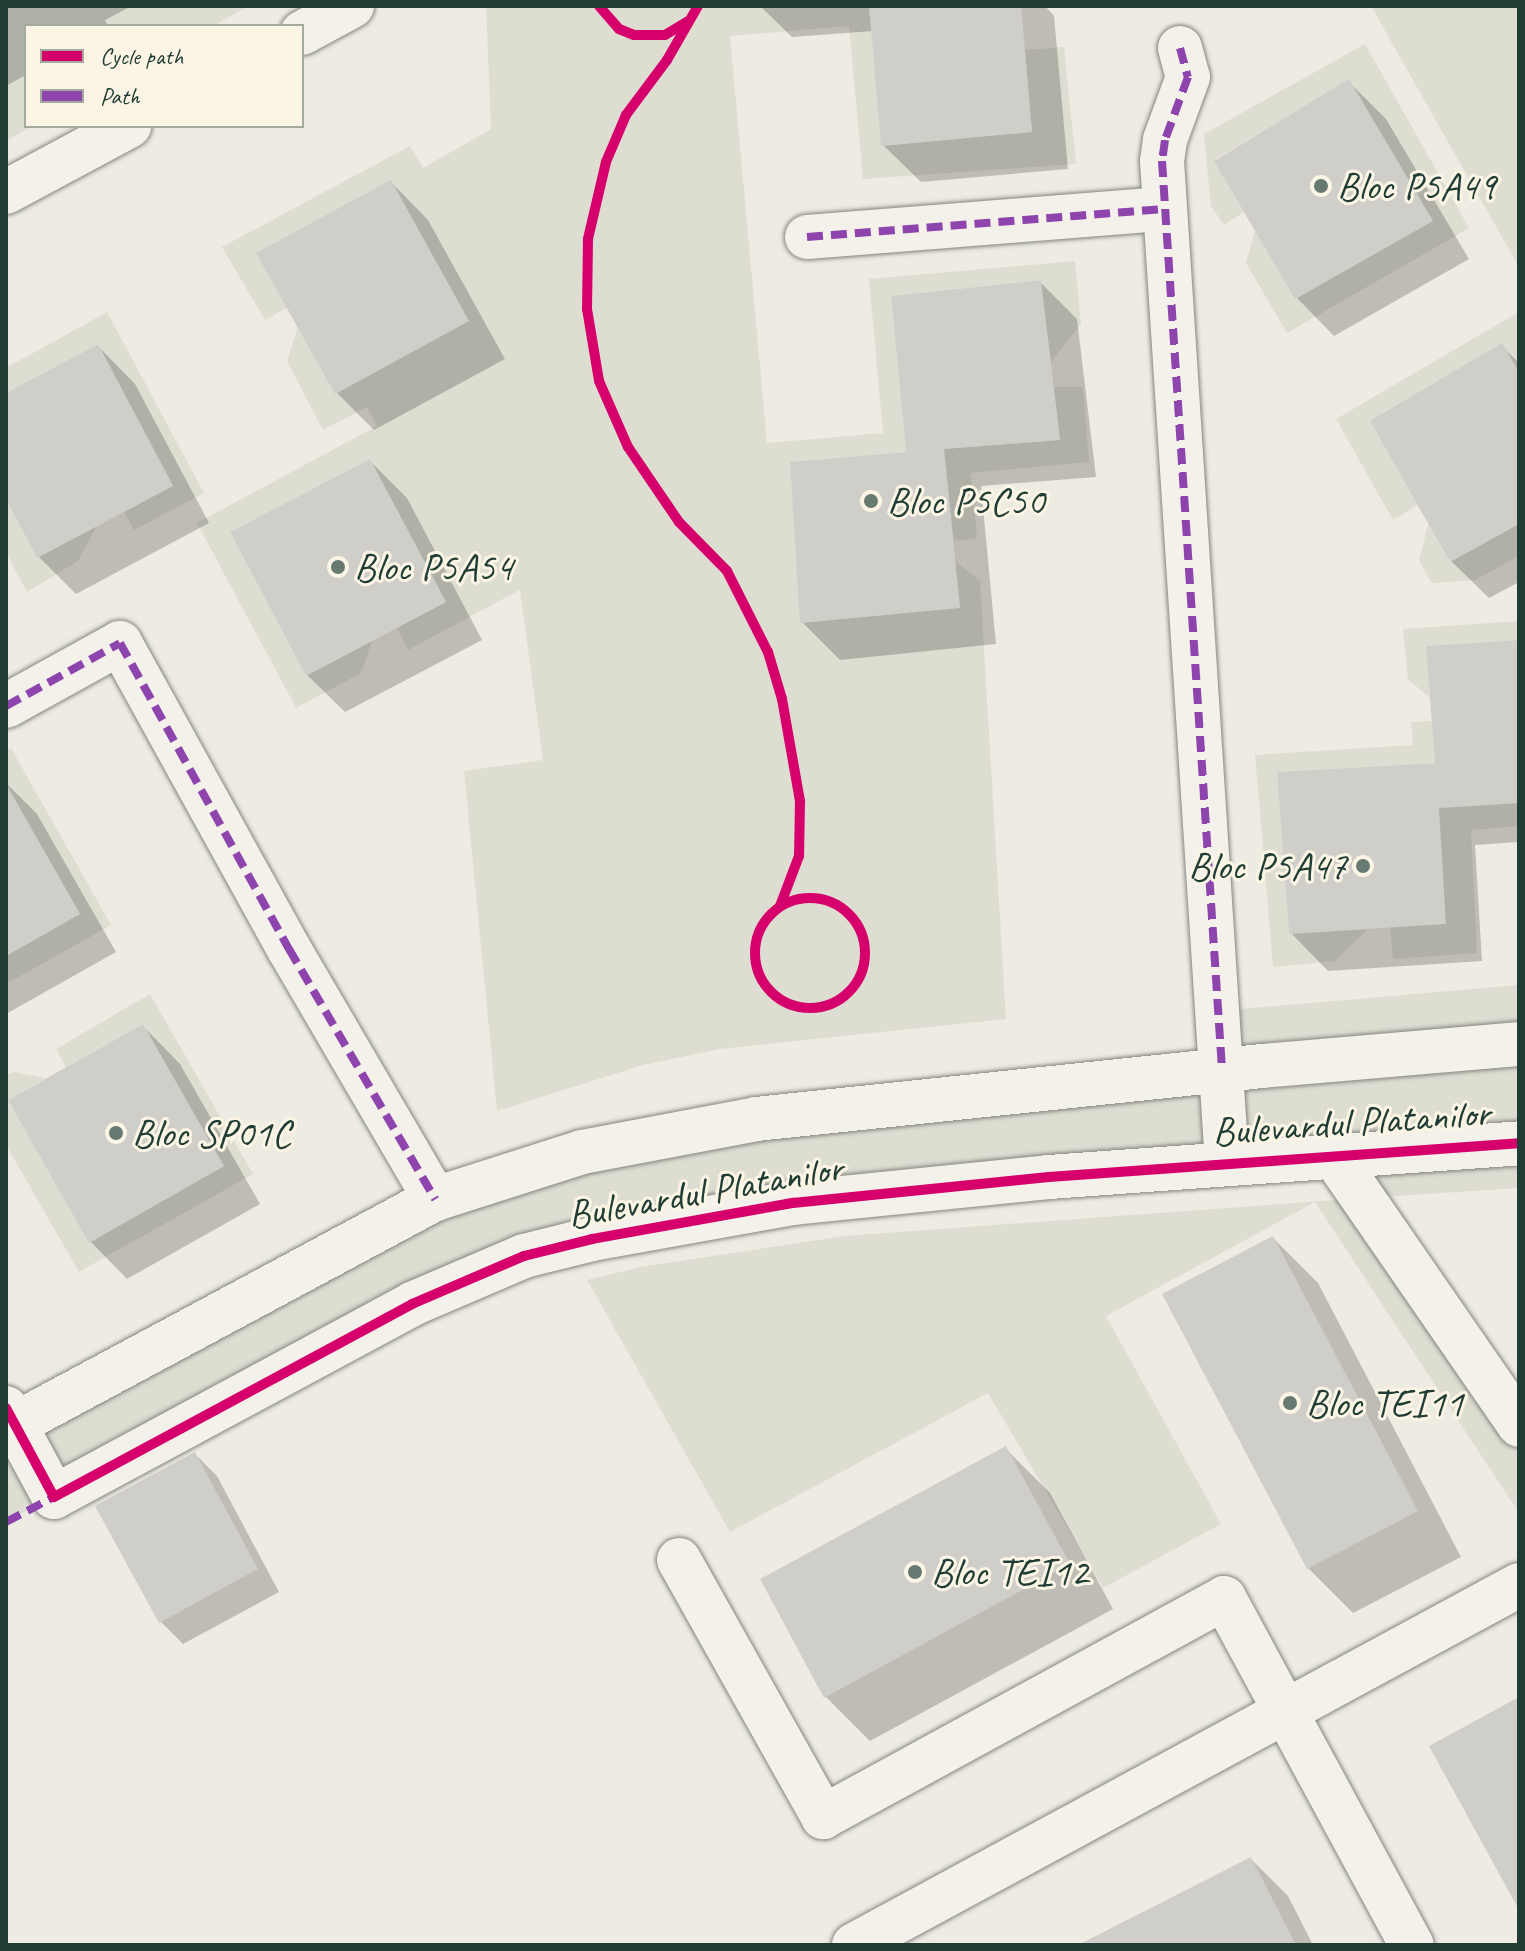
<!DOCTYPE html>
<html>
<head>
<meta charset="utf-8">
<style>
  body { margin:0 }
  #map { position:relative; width:1525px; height:1951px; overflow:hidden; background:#eeebe3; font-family:Caveat,sans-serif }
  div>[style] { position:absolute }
  .green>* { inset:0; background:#deddd1 }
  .shadow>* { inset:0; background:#0003 }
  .building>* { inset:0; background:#cfcec9 }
  .roads { filter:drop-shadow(0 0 2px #828681) drop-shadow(0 0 2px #828681) }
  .street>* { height:44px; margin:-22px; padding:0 22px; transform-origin:22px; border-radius:22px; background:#f4f1eb }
  .quiet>* { height:8px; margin-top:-4px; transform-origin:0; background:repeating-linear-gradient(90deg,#8e44ad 0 16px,transparent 0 24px) }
  .cycleway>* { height:10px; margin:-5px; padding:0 5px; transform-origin:5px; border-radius:5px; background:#d6006c }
  .cycleway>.ring { margin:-5px; padding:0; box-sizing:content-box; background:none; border:10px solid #d6006c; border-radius:50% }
  .dots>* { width:22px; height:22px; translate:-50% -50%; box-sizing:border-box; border:4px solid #fcf5e5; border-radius:50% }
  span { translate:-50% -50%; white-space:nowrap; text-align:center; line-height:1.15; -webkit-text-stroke:6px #fcf5e5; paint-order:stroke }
  .poi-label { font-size:40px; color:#1f3d34 }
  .left { translate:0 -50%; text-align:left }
  .right { translate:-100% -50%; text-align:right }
  .street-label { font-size:40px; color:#1f3d34 }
  .frame { position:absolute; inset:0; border:8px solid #1f3d34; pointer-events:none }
  .legend { position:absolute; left:24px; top:24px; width:280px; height:104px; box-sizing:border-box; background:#fcf5e5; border:2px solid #a4ab9e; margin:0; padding:10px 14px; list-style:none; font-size:24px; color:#1f3d34 }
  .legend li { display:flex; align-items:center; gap:16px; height:40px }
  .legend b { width:40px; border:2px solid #a4ab9e }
</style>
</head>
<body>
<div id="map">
  <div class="green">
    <div style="clip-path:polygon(6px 6px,249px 6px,213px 26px,26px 26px,26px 126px,33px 126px,6px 141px)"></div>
    <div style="clip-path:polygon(486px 6px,869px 6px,882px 146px,1032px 132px,1025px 50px,1064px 47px,1076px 164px,863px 179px,849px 26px,730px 36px,767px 443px,883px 433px,869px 279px,1075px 261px,1081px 324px,1051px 362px,1040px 280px,891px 296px,906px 452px,790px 462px,801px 623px,960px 607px,955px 561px,980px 581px,1006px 1019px,720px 1049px,643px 1065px,497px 1111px,464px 771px,543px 760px,520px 590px,408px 650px,397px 628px,446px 602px,370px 459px,230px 532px,306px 676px,372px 641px,361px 673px,296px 708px,197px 523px,377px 426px,367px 407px,323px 430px,287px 361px,298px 326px,336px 394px,468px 321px,288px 307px,265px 320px,222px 247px,410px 146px,423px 168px,491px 129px)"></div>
    <div style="clip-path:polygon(1371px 6px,1519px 6px,1519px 267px,1490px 216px)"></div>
    <div style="clip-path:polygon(1365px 44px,1469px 228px,1287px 333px,1246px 263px,1255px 230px,1296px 299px,1432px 221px,1349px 80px,1214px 160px,1244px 212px,1224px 225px,1211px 206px,1204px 134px)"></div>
    <div style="clip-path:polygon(107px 312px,204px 493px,134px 530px,124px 512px,173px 485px,98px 344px,6px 393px,6px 368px)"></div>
    <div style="clip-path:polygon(1519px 312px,1519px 372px,1370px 421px,1418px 505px,1393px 520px,1336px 419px)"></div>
    <div style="clip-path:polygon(1054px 387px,1083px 387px,1089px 462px,971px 473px,977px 538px,954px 541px,944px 449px,1060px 440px)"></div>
    <div style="clip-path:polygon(6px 499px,37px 558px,96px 527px,78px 561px,27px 592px,6px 553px)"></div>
    <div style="clip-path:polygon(1428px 524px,1450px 562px,1519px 524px,1519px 556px,1475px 580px,1432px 583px,1419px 561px)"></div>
    <div style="clip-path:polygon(1519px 621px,1519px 640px,1427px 646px,1430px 698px,1408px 679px,1403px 629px)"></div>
    <div style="clip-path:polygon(1432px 721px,1435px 763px,1277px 772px,1289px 934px,1368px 929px,1335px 961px,1273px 967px,1255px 755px,1413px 745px,1411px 722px)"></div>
    <div style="clip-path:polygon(11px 748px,111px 925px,6px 984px,6px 956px,80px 914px,6px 784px,6px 751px)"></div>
    <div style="clip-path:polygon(1519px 803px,1519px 826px,1471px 830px,1477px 953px,1393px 959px,1390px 927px,1439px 808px)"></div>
    <div style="clip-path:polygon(1519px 985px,1519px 1188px,1365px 1198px,1519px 1425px,1519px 1513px,1315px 1202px,1106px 1316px,1221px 1524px,1103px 1588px,988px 1393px,730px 1532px,587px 1280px,641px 1267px,845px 1236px,1363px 1198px,1333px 1155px,793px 1203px,412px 1305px,6px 1522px,6px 1429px,506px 1175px,1222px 1070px,1217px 1011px)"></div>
    <div style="clip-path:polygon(150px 994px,253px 1174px,79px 1272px,6px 1145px,6px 1076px,13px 1072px,46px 1078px,8px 1100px,89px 1242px,223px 1167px,143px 1024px,66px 1067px,56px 1049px)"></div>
  </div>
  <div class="shadow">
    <div style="clip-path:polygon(6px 6px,132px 6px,105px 20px,108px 26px,26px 26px,26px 75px,6px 86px)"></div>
    <div style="clip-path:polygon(760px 6px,1045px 6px,1054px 16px,1068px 169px,921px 182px,883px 145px,873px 31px,792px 37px)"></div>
    <div style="clip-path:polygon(1349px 82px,1386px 119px,1469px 259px,1334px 336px,1297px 298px,1217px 161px)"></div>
    <div style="clip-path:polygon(391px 182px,428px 220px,505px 359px,374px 430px,337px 393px,259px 254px)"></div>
    <div style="clip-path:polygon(1040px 282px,1077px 319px,1096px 477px,981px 486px,996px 644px,840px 660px,802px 622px,909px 454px)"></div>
    <div style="clip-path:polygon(98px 346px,135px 384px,209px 523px,76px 594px,39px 557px,6px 495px,6px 395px)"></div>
    <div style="clip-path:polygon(1502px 346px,1519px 363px,1519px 582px,1489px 598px,1451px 561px)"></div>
    <div style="clip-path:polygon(370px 461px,407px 498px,482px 640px,345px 712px,307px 675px)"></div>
    <div style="clip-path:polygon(1519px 642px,1519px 842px,1475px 845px,1482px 961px,1328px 971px,1291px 933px,1437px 765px)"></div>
    <div style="clip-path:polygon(6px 783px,37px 814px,116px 952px,6px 1014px)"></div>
    <div style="clip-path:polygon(143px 1026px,180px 1064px,260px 1204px,127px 1279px,90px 1241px)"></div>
    <div style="clip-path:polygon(1273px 1238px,1318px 1283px,1461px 1557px,1353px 1613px,1308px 1568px)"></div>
    <div style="clip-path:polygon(1005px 1448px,1050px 1493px,1113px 1609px,870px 1741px,825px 1696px)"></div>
    <div style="clip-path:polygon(195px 1454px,217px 1476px,279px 1592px,183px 1644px,161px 1622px)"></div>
    <div style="clip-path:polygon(1251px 1859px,1288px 1896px,1313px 1945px,1083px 1945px)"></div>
  </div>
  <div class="building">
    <div style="clip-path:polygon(869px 6px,1021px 6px,1032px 132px,881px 146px)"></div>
    <div style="clip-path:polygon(1349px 79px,1433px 221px,1295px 299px,1214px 161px)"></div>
    <div style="clip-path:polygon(391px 180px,469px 321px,335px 394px,256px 253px)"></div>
    <div style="clip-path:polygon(1041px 280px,1060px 440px,944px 449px,960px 608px,800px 623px,790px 462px,906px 452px,891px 296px)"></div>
    <div style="clip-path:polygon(1502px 343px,1519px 372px,1519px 524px,1450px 562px,1370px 421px)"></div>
    <div style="clip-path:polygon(98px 344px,173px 486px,37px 558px,6px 499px,6px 393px)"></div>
    <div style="clip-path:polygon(370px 459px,446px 602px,306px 676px,230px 532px)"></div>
    <div style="clip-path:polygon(1519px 640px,1519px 803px,1439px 808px,1446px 924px,1289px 934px,1277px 772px,1435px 763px,1426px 646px)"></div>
    <div style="clip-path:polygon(6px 784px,80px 914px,6px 956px)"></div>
    <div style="clip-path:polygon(143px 1024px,224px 1166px,89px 1243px,8px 1100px)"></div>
    <div style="clip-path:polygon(1273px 1236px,1418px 1511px,1307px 1569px,1162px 1294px)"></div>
    <div style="clip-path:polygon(1006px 1446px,1070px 1564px,824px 1698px,760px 1579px)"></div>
    <div style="clip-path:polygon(195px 1452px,258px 1569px,159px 1623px,95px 1506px)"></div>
    <div style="clip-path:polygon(1519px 1697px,1519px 1910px,1429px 1746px)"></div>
    <div style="clip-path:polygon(1251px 1857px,1296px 1945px,1078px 1945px)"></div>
  </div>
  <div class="roads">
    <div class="street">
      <div style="left:302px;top:33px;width:57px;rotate:-28.4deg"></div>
      <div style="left:1180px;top:48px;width:30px;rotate:75deg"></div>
      <div style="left:1188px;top:77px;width:67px;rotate:110.1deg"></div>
      <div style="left:1165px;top:140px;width:21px;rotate:98deg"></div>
      <div style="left:1162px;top:161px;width:1004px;rotate:86.29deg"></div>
      <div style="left:6px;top:192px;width:140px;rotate:-28.2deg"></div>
      <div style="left:807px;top:237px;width:358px;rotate:-4.5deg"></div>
      <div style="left:6px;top:706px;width:130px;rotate:-28.9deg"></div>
      <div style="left:120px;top:643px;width:350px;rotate:61.1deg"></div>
      <div style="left:289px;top:949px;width:290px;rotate:59.7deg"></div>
      <div style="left:1333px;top:1155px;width:328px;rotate:55.4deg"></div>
      <div style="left:6px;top:1408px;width:101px;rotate:61.7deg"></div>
      <div style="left:54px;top:1497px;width:407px;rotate:-28.3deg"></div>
      <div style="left:412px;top:1304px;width:122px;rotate:-23.2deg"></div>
      <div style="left:524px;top:1256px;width:70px;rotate:-14deg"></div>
      <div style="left:592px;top:1239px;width:204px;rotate:-10.2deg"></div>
      <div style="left:793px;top:1203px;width:257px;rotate:-5.8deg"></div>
      <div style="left:1049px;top:1177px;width:471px;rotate:-4.1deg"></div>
      <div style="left:6px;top:1429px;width:487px;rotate:-28.2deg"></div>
      <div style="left:435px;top:1199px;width:154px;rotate:-17.7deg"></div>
      <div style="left:582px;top:1152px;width:177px;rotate:-10.7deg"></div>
      <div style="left:756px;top:1119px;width:509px;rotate:-5.98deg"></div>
      <div style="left:1262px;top:1066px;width:258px;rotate:-4.9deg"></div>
      <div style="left:679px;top:1560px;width:295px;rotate:60.7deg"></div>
      <div style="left:823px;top:1817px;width:457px;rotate:-28.6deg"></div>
      <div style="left:1224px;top:1598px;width:395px;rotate:61.6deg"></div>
      <div style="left:854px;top:1945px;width:756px;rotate:-28.43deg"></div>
    </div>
  </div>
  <div class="quiet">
    <div style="left:1180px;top:48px;width:30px;rotate:75deg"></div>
    <div style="left:1188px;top:77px;width:67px;rotate:110.1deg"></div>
    <div style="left:1165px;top:140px;width:21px;rotate:98deg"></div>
    <div style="left:1162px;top:161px;width:911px;rotate:86.22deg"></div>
    <div style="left:807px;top:237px;width:358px;rotate:-4.5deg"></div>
    <div style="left:6px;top:706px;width:130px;rotate:-28.9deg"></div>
    <div style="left:120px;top:643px;width:350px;rotate:61.1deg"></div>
    <div style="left:289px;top:949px;width:290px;rotate:59.7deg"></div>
    <div style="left:6px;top:1522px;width:54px;rotate:-27.5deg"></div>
  </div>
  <div class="cycleway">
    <div style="left:599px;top:6px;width:30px;rotate:49deg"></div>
    <div style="left:619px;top:29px;width:16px;rotate:22deg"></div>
    <div style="left:634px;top:35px;width:31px"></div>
    <div style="left:665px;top:35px;width:27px;rotate:-31deg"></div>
    <div style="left:698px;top:6px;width:62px;rotate:119.9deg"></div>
    <div style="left:667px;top:60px;width:69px;rotate:126.7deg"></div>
    <div style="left:626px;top:115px;width:51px;rotate:113.1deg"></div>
    <div style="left:606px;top:162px;width:79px;rotate:103.2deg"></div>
    <div style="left:588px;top:239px;width:70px;rotate:90.8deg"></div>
    <div style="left:587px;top:309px;width:73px;rotate:80.5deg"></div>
    <div style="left:599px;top:381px;width:72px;rotate:66.3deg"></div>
    <div style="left:628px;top:447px;width:91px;rotate:55.8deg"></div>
    <div style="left:679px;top:522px;width:69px;rotate:45.6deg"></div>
    <div style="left:727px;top:571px;width:91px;rotate:63.2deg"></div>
    <div style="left:768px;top:652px;width:49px;rotate:73.4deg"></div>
    <div style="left:782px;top:699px;width:104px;rotate:80deg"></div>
    <div style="left:800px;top:801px;width:55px;rotate:91deg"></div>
    <div style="left:799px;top:856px;width:53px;rotate:110.8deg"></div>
    <div class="ring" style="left:755px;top:898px;width:100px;height:100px"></div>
    <div style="left:6px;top:1408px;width:101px;rotate:61.7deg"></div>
    <div style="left:54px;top:1497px;width:407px;rotate:-28.3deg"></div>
    <div style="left:412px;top:1304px;width:122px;rotate:-23.2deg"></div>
    <div style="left:524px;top:1256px;width:70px;rotate:-14deg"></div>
    <div style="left:592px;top:1239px;width:204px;rotate:-10.2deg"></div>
    <div style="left:793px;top:1203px;width:257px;rotate:-5.8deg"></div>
    <div style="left:1049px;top:1177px;width:471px;rotate:-4.1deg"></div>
  </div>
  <div class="dots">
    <div style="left:1321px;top:186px;background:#677a71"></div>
    <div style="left:871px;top:501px;background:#677a71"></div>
    <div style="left:338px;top:567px;background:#677a71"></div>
    <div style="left:1363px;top:866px;background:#677a71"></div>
    <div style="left:116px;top:1133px;background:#677a71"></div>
    <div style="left:1290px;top:1403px;background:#677a71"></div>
    <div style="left:915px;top:1572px;background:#677a71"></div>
  </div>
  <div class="poi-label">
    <span class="left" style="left:1337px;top:186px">Bloc P5A49</span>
    <span class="left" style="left:887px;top:501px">Bloc P5C50</span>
    <span class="left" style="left:354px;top:567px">Bloc P5A54</span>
    <span class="right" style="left:1347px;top:866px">Bloc P5A47</span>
    <span class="left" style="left:132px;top:1133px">Bloc SP01C</span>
    <span class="left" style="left:1306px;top:1403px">Bloc TEI11</span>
    <span class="left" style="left:931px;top:1572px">Bloc TEI12</span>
  </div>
  <div class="street-label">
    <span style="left:1351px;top:1122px;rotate:-4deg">Bulevardul Platanilor</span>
    <span style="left:705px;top:1191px;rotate:-10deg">Bulevardul Platanilor</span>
  </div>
  <div class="frame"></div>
  <ul class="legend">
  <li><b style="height:10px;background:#d6006c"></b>Cycle path</li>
  <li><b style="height:10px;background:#8e44ad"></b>Path</li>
  </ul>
</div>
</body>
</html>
